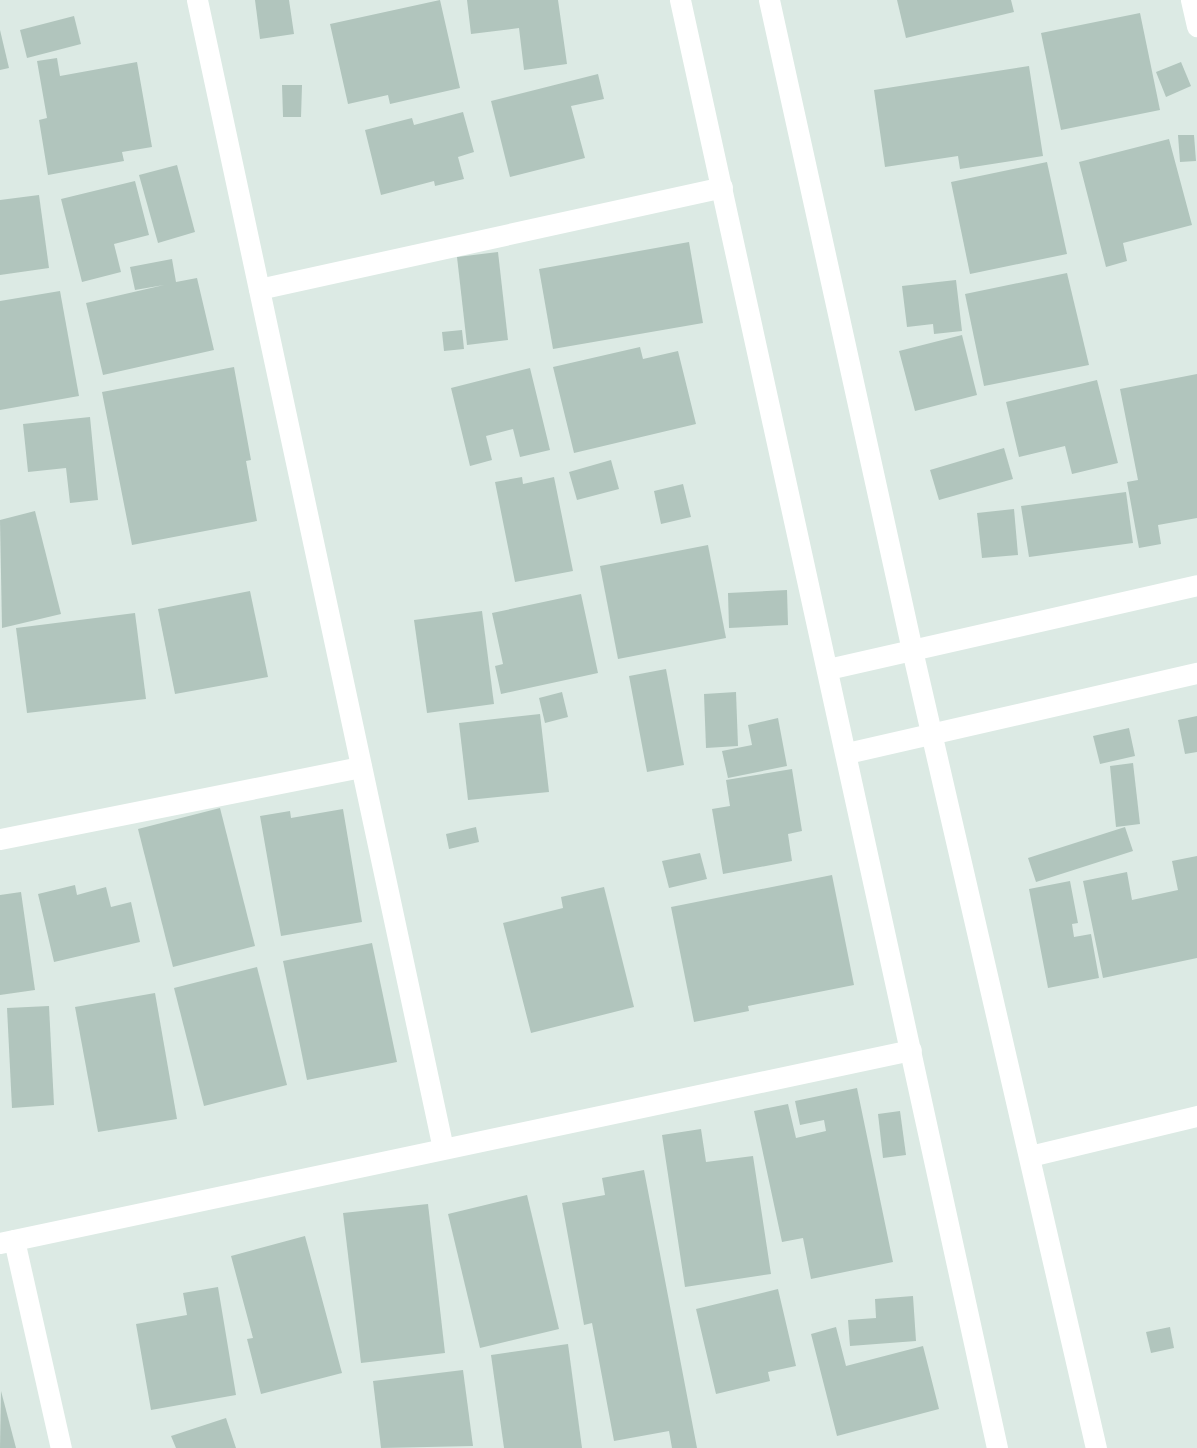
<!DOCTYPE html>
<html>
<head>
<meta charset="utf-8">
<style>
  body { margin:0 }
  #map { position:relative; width:1197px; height:1448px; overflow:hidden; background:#dceae4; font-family:Helvetica,sans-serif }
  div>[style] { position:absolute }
  .building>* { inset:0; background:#b1c5bd }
  .minor>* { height:21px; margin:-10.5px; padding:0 10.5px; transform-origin:10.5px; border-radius:10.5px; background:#fff }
  .tertiary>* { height:21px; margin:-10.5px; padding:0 10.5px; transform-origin:10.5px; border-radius:10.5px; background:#fff }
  span { translate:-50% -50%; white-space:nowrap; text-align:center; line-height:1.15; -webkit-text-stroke:5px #edf7f2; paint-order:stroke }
</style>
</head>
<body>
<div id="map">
  <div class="building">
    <div style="clip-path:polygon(255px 0,289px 0,294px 34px,260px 39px)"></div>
    <div style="clip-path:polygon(440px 0,460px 88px,390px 104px,388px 95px,348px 104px,330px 24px)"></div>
    <div style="clip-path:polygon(467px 0,558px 0,567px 64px,524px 70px,519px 28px,471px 34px)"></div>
    <div style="clip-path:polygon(897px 0,1011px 0,1014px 12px,906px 38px)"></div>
    <div style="clip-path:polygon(1140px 13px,1160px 110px,1061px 130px,1041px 33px)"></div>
    <div style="clip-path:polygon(74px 16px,81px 44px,27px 58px,20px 30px)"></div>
    <div style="clip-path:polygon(0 30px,9px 68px,0 70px)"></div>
    <div style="clip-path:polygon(57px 58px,60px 76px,137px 62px,152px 147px,122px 152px,124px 161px,48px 175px,39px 120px,47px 118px,37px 61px)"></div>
    <div style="clip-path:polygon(1181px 62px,1191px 86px,1166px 97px,1156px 72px)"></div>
    <div style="clip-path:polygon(1029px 66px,1043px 156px,960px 169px,958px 156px,885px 167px,874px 90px)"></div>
    <div style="clip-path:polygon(598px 74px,604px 99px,571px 106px,585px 158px,510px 177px,491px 101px)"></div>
    <div style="clip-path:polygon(282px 85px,302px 85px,301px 117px,283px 117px)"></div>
    <div style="clip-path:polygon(463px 112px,474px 152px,458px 157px,464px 179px,435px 186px,434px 181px,381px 195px,365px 130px,412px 118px,414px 125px)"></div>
    <div style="clip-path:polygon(1178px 135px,1194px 135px,1196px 161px,1180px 162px)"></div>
    <div style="clip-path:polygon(1169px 139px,1192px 225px,1123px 243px,1127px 261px,1106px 267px,1079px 162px)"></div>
    <div style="clip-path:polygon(1047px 162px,1067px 254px,970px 274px,951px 182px)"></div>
    <div style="clip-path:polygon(177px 165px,195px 232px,158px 243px,139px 175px)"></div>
    <div style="clip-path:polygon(135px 181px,149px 235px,114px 244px,121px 272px,82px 282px,61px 199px)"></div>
    <div style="clip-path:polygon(39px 195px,49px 268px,0 275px,0 200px)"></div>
    <div style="clip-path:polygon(689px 242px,703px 323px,553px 349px,539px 269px)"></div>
    <div style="clip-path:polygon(498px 252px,508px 340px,467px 345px,457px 257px)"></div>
    <div style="clip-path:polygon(172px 259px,176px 282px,197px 278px,214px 350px,103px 375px,86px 303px,164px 285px,135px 290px,130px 267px)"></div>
    <div style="clip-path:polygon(1067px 273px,1089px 365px,984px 386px,965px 294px)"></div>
    <div style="clip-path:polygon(956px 280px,962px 331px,934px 334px,933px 324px,907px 327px,902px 286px)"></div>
    <div style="clip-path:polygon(60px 291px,79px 396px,0 410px,0 301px)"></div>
    <div style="clip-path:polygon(462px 330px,464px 349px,444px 351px,442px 332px)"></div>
    <div style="clip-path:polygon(962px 335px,977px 395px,915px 411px,899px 351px)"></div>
    <div style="clip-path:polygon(640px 347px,643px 359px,678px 351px,696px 424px,574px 453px,553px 367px)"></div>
    <div style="clip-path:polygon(234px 367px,251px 460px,246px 461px,257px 521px,132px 545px,102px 392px)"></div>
    <div style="clip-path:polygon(530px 368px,550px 450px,520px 457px,513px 429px,486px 436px,492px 460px,470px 466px,451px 388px)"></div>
    <div style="clip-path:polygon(1197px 374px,1197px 518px,1158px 525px,1161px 544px,1139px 548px,1127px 482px,1138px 480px,1120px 389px)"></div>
    <div style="clip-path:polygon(1097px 380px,1118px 463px,1072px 474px,1065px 446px,1019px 457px,1006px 402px)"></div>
    <div style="clip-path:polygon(90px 417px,98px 500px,70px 503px,66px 468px,28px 472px,23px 424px)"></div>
    <div style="clip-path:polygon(1004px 448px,1013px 479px,939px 500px,930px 470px)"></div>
    <div style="clip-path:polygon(611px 460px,619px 489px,577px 500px,569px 472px)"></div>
    <div style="clip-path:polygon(522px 477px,523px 484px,554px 477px,573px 571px,515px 582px,495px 482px)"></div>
    <div style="clip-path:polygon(683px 484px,691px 517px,661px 524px,654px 491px)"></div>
    <div style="clip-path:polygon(1126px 492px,1133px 543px,1029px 557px,1021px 506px)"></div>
    <div style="clip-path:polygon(1014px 509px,1018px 555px,982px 558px,977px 513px)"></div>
    <div style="clip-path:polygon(35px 511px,61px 614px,2px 628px,0 520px)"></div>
    <div style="clip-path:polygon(708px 545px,726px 638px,618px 659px,600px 566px)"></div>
    <div style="clip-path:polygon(787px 590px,788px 625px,729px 628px,728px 593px)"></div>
    <div style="clip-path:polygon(250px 591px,268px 677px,175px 694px,158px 609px)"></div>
    <div style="clip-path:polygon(581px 594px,598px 673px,501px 694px,495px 666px,503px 664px,492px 613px)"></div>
    <div style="clip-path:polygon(482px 611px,494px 704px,427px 713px,414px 620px)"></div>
    <div style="clip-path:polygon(135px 613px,146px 699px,27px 713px,16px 628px)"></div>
    <div style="clip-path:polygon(666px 669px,684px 765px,647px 772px,629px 676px)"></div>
    <div style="clip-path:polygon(562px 692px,568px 717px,545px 723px,539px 698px)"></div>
    <div style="clip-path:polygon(736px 692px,738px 746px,706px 748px,704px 694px)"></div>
    <div style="clip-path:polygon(540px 714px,549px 792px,468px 800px,459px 723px)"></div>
    <div style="clip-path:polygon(1197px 716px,1197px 752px,1185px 754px,1178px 720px)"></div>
    <div style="clip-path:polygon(778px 718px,787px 766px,728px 778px,722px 751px,752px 745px,748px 725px)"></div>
    <div style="clip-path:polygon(1129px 728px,1135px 756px,1100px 764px,1093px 736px)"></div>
    <div style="clip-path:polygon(1133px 763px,1140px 824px,1116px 827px,1110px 766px)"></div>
    <div style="clip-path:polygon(792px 769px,802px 831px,788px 834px,792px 861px,723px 874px,712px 809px,730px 806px,726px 780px)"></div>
    <div style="clip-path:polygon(220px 808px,255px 946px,173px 967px,138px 829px)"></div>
    <div style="clip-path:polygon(343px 809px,362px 922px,281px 936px,260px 816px,290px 811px,291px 818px)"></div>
    <div style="clip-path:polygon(476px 827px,479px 842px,449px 849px,446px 834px)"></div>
    <div style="clip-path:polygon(1125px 827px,1133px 851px,1036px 882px,1028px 858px)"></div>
    <div style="clip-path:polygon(700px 853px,707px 879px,669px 888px,662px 861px)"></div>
    <div style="clip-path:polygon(1197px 856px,1197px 958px,1103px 978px,1083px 881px,1127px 872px,1132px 900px,1178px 890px,1172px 861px)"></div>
    <div style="clip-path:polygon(832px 875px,854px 985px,748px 1006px,749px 1011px,694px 1022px,671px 907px)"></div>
    <div style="clip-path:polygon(1070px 881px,1078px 923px,1072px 924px,1074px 937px,1091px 934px,1099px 978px,1048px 988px,1029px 889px)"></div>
    <div style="clip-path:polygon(75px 885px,77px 895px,106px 887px,111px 907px,131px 902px,140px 942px,54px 962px,38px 894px)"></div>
    <div style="clip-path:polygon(604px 887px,634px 1007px,531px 1033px,503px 923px,563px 908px,561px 897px)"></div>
    <div style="clip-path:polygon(21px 892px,35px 990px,0 995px,0 895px)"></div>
    <div style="clip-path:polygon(372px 943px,397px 1062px,307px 1080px,283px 961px)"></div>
    <div style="clip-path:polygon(257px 967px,287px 1085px,204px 1106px,174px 988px)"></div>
    <div style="clip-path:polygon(155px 993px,177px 1119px,98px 1132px,75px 1007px)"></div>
    <div style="clip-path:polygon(49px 1006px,54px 1105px,12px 1108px,7px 1008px)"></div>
    <div style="clip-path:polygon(857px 1088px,893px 1262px,811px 1279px,803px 1238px,782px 1242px,754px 1111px,788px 1104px,796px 1138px,826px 1131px,824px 1120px,800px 1125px,795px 1101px)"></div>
    <div style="clip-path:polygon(900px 1111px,906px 1155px,883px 1158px,878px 1114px)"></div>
    <div style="clip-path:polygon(701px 1129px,706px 1162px,753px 1156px,771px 1274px,685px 1287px,662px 1135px)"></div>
    <div style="clip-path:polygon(644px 1170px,697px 1448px,672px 1448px,669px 1431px,614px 1441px,592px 1323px,584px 1325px,562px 1203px,605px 1195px,602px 1178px)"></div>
    <div style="clip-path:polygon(527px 1195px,559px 1329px,480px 1348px,448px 1214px)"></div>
    <div style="clip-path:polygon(428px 1204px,445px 1353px,361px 1363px,343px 1213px)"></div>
    <div style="clip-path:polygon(305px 1236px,342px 1373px,261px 1394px,247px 1339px,253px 1338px,231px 1256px)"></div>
    <div style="clip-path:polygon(218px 1287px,236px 1395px,151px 1410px,136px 1324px,187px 1315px,183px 1293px)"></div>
    <div style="clip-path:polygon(778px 1289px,796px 1366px,768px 1372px,770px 1381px,716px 1394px,696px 1309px)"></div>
    <div style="clip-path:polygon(913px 1296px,916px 1341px,850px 1346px,848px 1320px,876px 1318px,875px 1299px)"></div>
    <div style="clip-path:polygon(836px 1327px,846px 1366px,923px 1346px,939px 1409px,837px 1436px,811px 1334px)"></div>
    <div style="clip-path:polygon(1170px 1327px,1174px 1348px,1151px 1353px,1146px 1332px)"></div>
    <div style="clip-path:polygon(568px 1344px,582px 1448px,504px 1448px,491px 1355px)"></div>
    <div style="clip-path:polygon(463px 1370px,473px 1446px,381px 1448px,373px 1381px)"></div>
    <div style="clip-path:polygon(1px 1391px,16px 1448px,0 1448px)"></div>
    <div style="clip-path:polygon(226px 1418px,236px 1448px,176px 1448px,171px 1436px)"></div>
  </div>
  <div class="minor">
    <div style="left:197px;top:0;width:1174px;rotate:77.91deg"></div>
    <div style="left:1191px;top:0;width:27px;rotate:77deg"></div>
    <div style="left:259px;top:289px;width:474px;rotate:-12.4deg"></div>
    <div style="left:0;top:839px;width:368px;rotate:-11.3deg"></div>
    <div style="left:1030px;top:1156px;width:172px;rotate:-13.5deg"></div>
    <div style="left:14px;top:1240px;width:213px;rotate:77.3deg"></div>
    <div style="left:0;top:1243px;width:931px;rotate:-11.96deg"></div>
  </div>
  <div class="tertiary">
    <div style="left:680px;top:0;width:1482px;rotate:77.65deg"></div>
    <div style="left:769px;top:0;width:666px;rotate:77.59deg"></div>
    <div style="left:912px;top:650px;width:819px;rotate:77.02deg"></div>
    <div style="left:828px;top:669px;width:378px;rotate:-12.8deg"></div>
    <div style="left:847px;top:753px;width:359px;rotate:-12.9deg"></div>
  </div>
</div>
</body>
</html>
